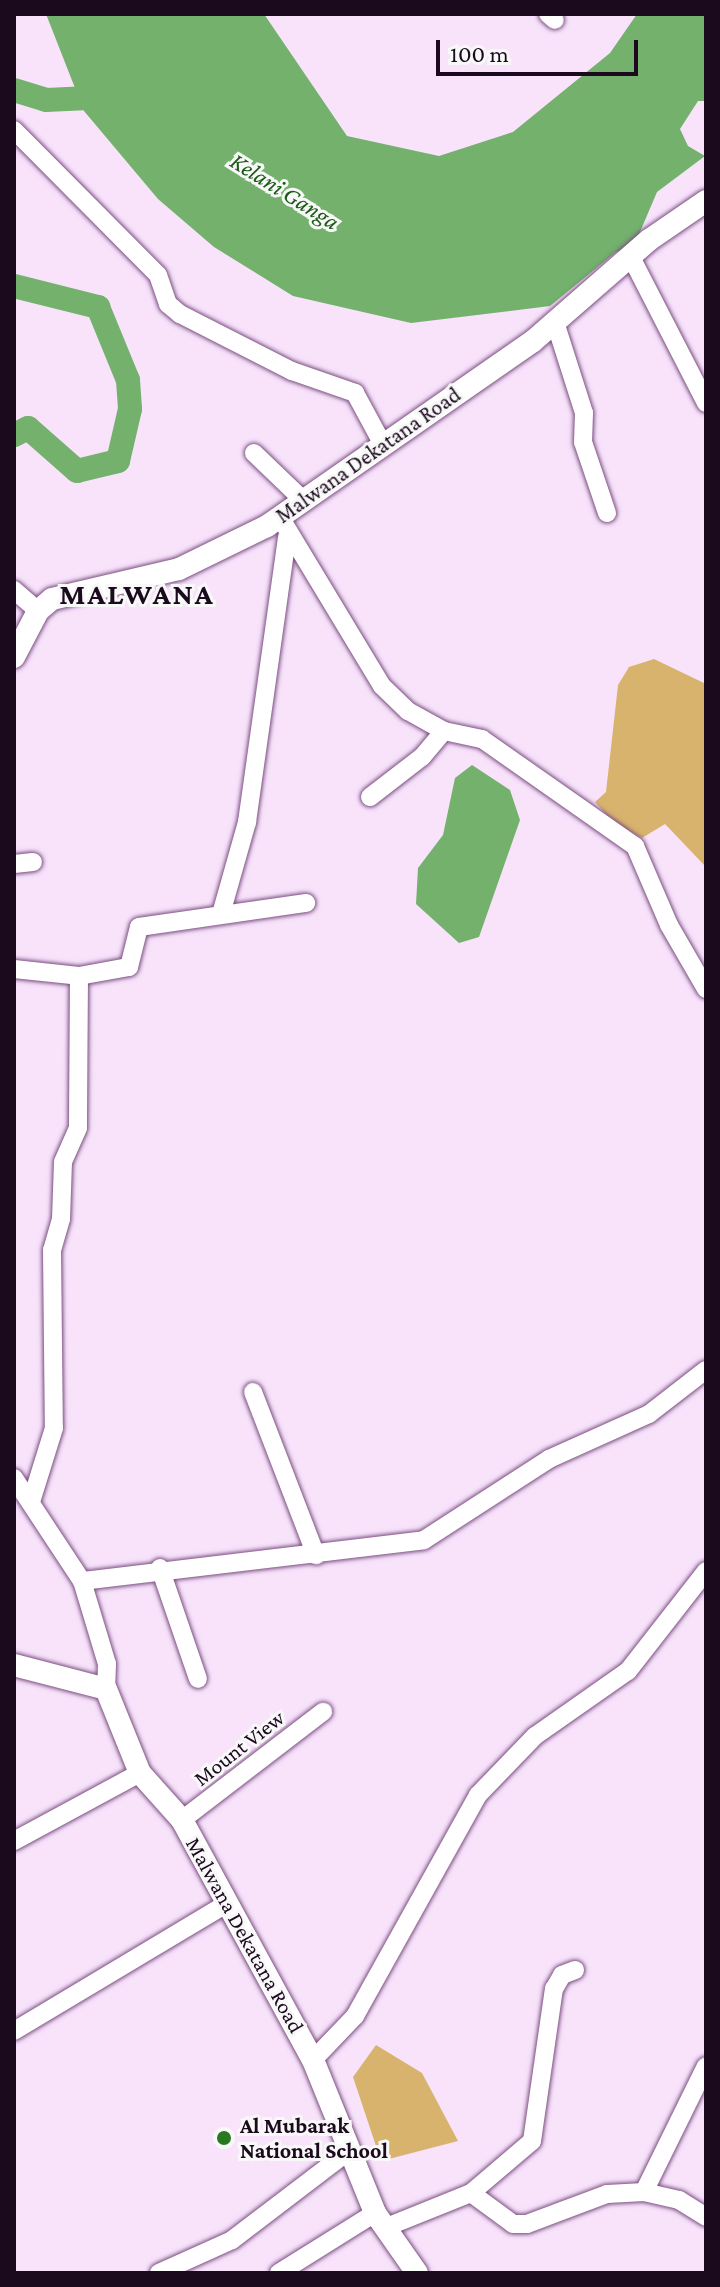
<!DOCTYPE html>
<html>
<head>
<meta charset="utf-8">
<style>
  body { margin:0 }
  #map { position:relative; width:720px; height:2287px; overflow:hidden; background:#f8e3fb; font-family:"Crimson Pro",serif }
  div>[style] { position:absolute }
  .green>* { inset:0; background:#d8b36d }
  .water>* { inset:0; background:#73b16d }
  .river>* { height:24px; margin:-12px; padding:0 12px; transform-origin:12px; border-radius:12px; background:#73b16d }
  .roads { filter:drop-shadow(0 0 2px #7b4e81) drop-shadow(0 0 2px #7b4e81) }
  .minor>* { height:18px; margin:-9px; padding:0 9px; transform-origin:9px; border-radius:9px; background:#fff }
  .major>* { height:22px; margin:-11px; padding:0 11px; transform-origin:11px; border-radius:11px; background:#fff }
  .dots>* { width:22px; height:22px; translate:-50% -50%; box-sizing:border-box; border:4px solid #f8f8f8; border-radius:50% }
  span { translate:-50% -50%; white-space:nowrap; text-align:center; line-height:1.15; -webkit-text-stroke:6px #f8f8f8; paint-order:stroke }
  .street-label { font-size:22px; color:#1b091e }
  .poi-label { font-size:22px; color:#1b091e; font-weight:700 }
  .left { translate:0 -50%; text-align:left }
  .water-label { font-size:24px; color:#1c5a17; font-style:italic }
  .district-label { font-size:30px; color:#1b091e; font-weight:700; letter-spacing:2px }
  .frame { position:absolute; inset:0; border:16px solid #1b091e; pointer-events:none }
  .scale { position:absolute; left:436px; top:40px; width:202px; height:36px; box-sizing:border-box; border:4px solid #1b091e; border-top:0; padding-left:10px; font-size:24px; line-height:28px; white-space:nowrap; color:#1b091e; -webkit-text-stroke:6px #f8f8f8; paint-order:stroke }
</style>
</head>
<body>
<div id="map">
  <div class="green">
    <div style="clip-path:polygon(654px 659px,706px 684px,706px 867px,665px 824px,642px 838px,613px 822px,595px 802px,606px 792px,618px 685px,629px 667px)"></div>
    <div style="clip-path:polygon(376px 2045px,422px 2073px,458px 2141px,381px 2161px,353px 2077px)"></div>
  </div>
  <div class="water">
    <div style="clip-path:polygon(46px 14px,264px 14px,347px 136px,439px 156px,513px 132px,610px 53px,637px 14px,706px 14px,706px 101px,698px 101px,680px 129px,688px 146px,705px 156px,657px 192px,634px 246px,616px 252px,550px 306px,411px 323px,293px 296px,214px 247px,158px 199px,84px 111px)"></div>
    <div style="clip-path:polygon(472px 765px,510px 790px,520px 820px,479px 937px,459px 943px,416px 904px,418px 868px,443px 835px,455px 778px)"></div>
  </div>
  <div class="river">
    <div style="left:14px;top:90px;width:34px;rotate:17deg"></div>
    <div style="left:46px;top:100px;width:64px;rotate:-2.7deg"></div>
    <div style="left:14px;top:286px;width:87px;rotate:14deg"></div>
    <div style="left:98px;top:307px;width:79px;rotate:67.7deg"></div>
    <div style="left:128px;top:380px;width:29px;rotate:86deg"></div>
    <div style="left:130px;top:409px;width:53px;rotate:103deg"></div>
    <div style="left:118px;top:461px;width:42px;rotate:166.3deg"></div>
    <div style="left:77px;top:471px;width:65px;rotate:-138.7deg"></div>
    <div style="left:28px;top:428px;width:16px;rotate:153deg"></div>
  </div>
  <div class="roads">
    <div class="minor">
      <div style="left:548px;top:14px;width:9px;rotate:41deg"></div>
      <div style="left:14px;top:130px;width:204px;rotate:45.2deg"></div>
      <div style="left:158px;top:275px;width:31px;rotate:71deg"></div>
      <div style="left:168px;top:304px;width:16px;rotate:40deg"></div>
      <div style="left:180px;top:314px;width:126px;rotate:27deg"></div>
      <div style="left:292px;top:371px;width:67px;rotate:19.2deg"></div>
      <div style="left:355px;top:393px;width:57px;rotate:61.6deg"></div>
      <div style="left:631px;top:257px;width:164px;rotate:62.8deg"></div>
      <div style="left:555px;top:322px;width:96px;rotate:72.3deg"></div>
      <div style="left:584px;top:413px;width:29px;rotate:92deg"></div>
      <div style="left:583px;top:442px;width:75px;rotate:71.3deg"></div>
      <div style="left:254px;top:453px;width:66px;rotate:43.8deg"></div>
      <div style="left:280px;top:517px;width:197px;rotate:58.9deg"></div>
      <div style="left:382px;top:686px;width:36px;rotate:44deg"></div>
      <div style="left:408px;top:711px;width:41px;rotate:29.1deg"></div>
      <div style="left:444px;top:731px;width:39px;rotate:12deg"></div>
      <div style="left:482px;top:739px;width:187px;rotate:35deg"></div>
      <div style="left:635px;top:846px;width:86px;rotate:66.7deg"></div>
      <div style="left:669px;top:925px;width:74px;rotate:60deg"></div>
      <div style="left:14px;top:590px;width:32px;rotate:41deg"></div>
      <div style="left:370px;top:797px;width:66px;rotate:-37.6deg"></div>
      <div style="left:422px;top:757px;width:34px;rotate:-50deg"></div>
      <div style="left:14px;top:864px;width:19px;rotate:-6deg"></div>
      <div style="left:221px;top:914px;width:96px;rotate:-74.2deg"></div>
      <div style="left:247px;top:822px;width:288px;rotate:-82deg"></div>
      <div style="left:14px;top:969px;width:65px;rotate:6.1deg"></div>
      <div style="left:79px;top:976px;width:152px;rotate:90.4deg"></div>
      <div style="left:78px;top:1128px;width:37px;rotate:114deg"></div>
      <div style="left:63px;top:1162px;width:57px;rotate:92deg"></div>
      <div style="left:61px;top:1219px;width:32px;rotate:106deg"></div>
      <div style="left:52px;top:1250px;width:178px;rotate:89.4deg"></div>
      <div style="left:54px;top:1428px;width:77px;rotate:107.3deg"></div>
      <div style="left:79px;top:976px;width:51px;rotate:-10.2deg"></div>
      <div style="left:129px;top:967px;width:41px;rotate:-76deg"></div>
      <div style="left:139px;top:927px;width:169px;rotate:-8.2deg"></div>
      <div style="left:253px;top:1392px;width:175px;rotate:68.9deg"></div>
      <div style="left:14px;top:1478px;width:123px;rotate:56.6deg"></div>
      <div style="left:82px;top:1581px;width:87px;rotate:73.2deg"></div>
      <div style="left:107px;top:1664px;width:25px;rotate:92deg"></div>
      <div style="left:160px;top:1568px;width:117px;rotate:71.1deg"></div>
      <div style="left:82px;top:1581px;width:344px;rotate:-6.8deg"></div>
      <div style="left:424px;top:1540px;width:149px;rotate:-32.9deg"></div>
      <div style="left:549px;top:1459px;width:110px;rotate:-24.2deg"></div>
      <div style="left:649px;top:1414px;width:72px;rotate:-37.7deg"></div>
      <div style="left:182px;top:1820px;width:178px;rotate:-37.5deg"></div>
      <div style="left:14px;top:1841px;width:143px;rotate:-28.4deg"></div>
      <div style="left:14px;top:2031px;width:249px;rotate:-30.9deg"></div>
      <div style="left:313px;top:2060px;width:61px;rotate:-46.3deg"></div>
      <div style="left:355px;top:2016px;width:253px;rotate:-60.9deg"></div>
      <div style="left:478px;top:1795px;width:82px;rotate:-46deg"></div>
      <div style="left:535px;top:1736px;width:113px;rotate:-35deg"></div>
      <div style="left:628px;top:1671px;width:127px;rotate:-52deg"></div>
      <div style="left:644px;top:2192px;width:140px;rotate:-63.8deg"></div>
      <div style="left:471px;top:2193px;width:80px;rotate:-40.4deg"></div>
      <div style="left:532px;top:2141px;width:154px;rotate:-81.8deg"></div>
      <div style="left:554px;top:1989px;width:16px;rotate:-60deg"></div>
      <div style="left:562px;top:1975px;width:14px;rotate:-21deg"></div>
      <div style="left:384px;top:2228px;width:94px;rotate:-21.9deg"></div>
      <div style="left:471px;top:2193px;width:52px;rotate:36.4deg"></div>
      <div style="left:513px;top:2224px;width:14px"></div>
      <div style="left:527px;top:2224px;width:85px;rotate:-20.6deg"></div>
      <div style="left:607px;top:2194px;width:37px;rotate:-3deg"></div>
      <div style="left:644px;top:2192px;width:36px;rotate:13deg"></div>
      <div style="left:679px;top:2200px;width:32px;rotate:32deg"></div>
      <div style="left:159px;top:2273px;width:80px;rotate:-24.3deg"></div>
      <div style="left:232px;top:2240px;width:147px;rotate:-37.3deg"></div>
      <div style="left:279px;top:2273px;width:113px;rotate:-32deg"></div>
    </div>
    <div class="major">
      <div style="left:14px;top:657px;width:52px;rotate:-62.4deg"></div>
      <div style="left:38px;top:611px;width:18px;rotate:-41deg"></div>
      <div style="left:52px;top:599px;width:130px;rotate:-13.3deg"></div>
      <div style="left:179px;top:569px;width:98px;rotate:-26deg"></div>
      <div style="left:267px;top:526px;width:323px;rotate:-34.8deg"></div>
      <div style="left:532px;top:342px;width:155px;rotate:-41.1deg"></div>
      <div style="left:649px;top:240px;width:69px;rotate:-34.4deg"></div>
      <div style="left:14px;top:1665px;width:95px;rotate:14.6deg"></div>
      <div style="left:106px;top:1689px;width:91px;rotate:68deg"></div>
      <div style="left:140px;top:1773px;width:63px;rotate:48.2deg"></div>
      <div style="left:182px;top:1820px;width:273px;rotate:61.4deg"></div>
      <div style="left:313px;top:2060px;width:165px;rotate:67.9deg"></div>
      <div style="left:375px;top:2213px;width:73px;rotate:55deg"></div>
    </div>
  </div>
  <div class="dots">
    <div style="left:224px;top:2138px;background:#287822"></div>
  </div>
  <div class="street-label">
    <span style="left:368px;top:455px;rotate:-35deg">Malwana Dekatana Road</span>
    <span style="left:239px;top:1748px;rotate:-38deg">Mount View</span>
    <span style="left:245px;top:1935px;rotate:61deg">Malwana Dekatana Road</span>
  </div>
  <div class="poi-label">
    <span class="left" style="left:240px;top:2138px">Al Mubarak<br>National School</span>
  </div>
  <div class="water-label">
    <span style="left:285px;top:191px;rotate:32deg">Kelani Ganga</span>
  </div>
  <div class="district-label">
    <span style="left:137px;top:594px">MALWANA</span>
  </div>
  <div class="frame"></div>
  <div class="scale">100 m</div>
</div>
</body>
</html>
